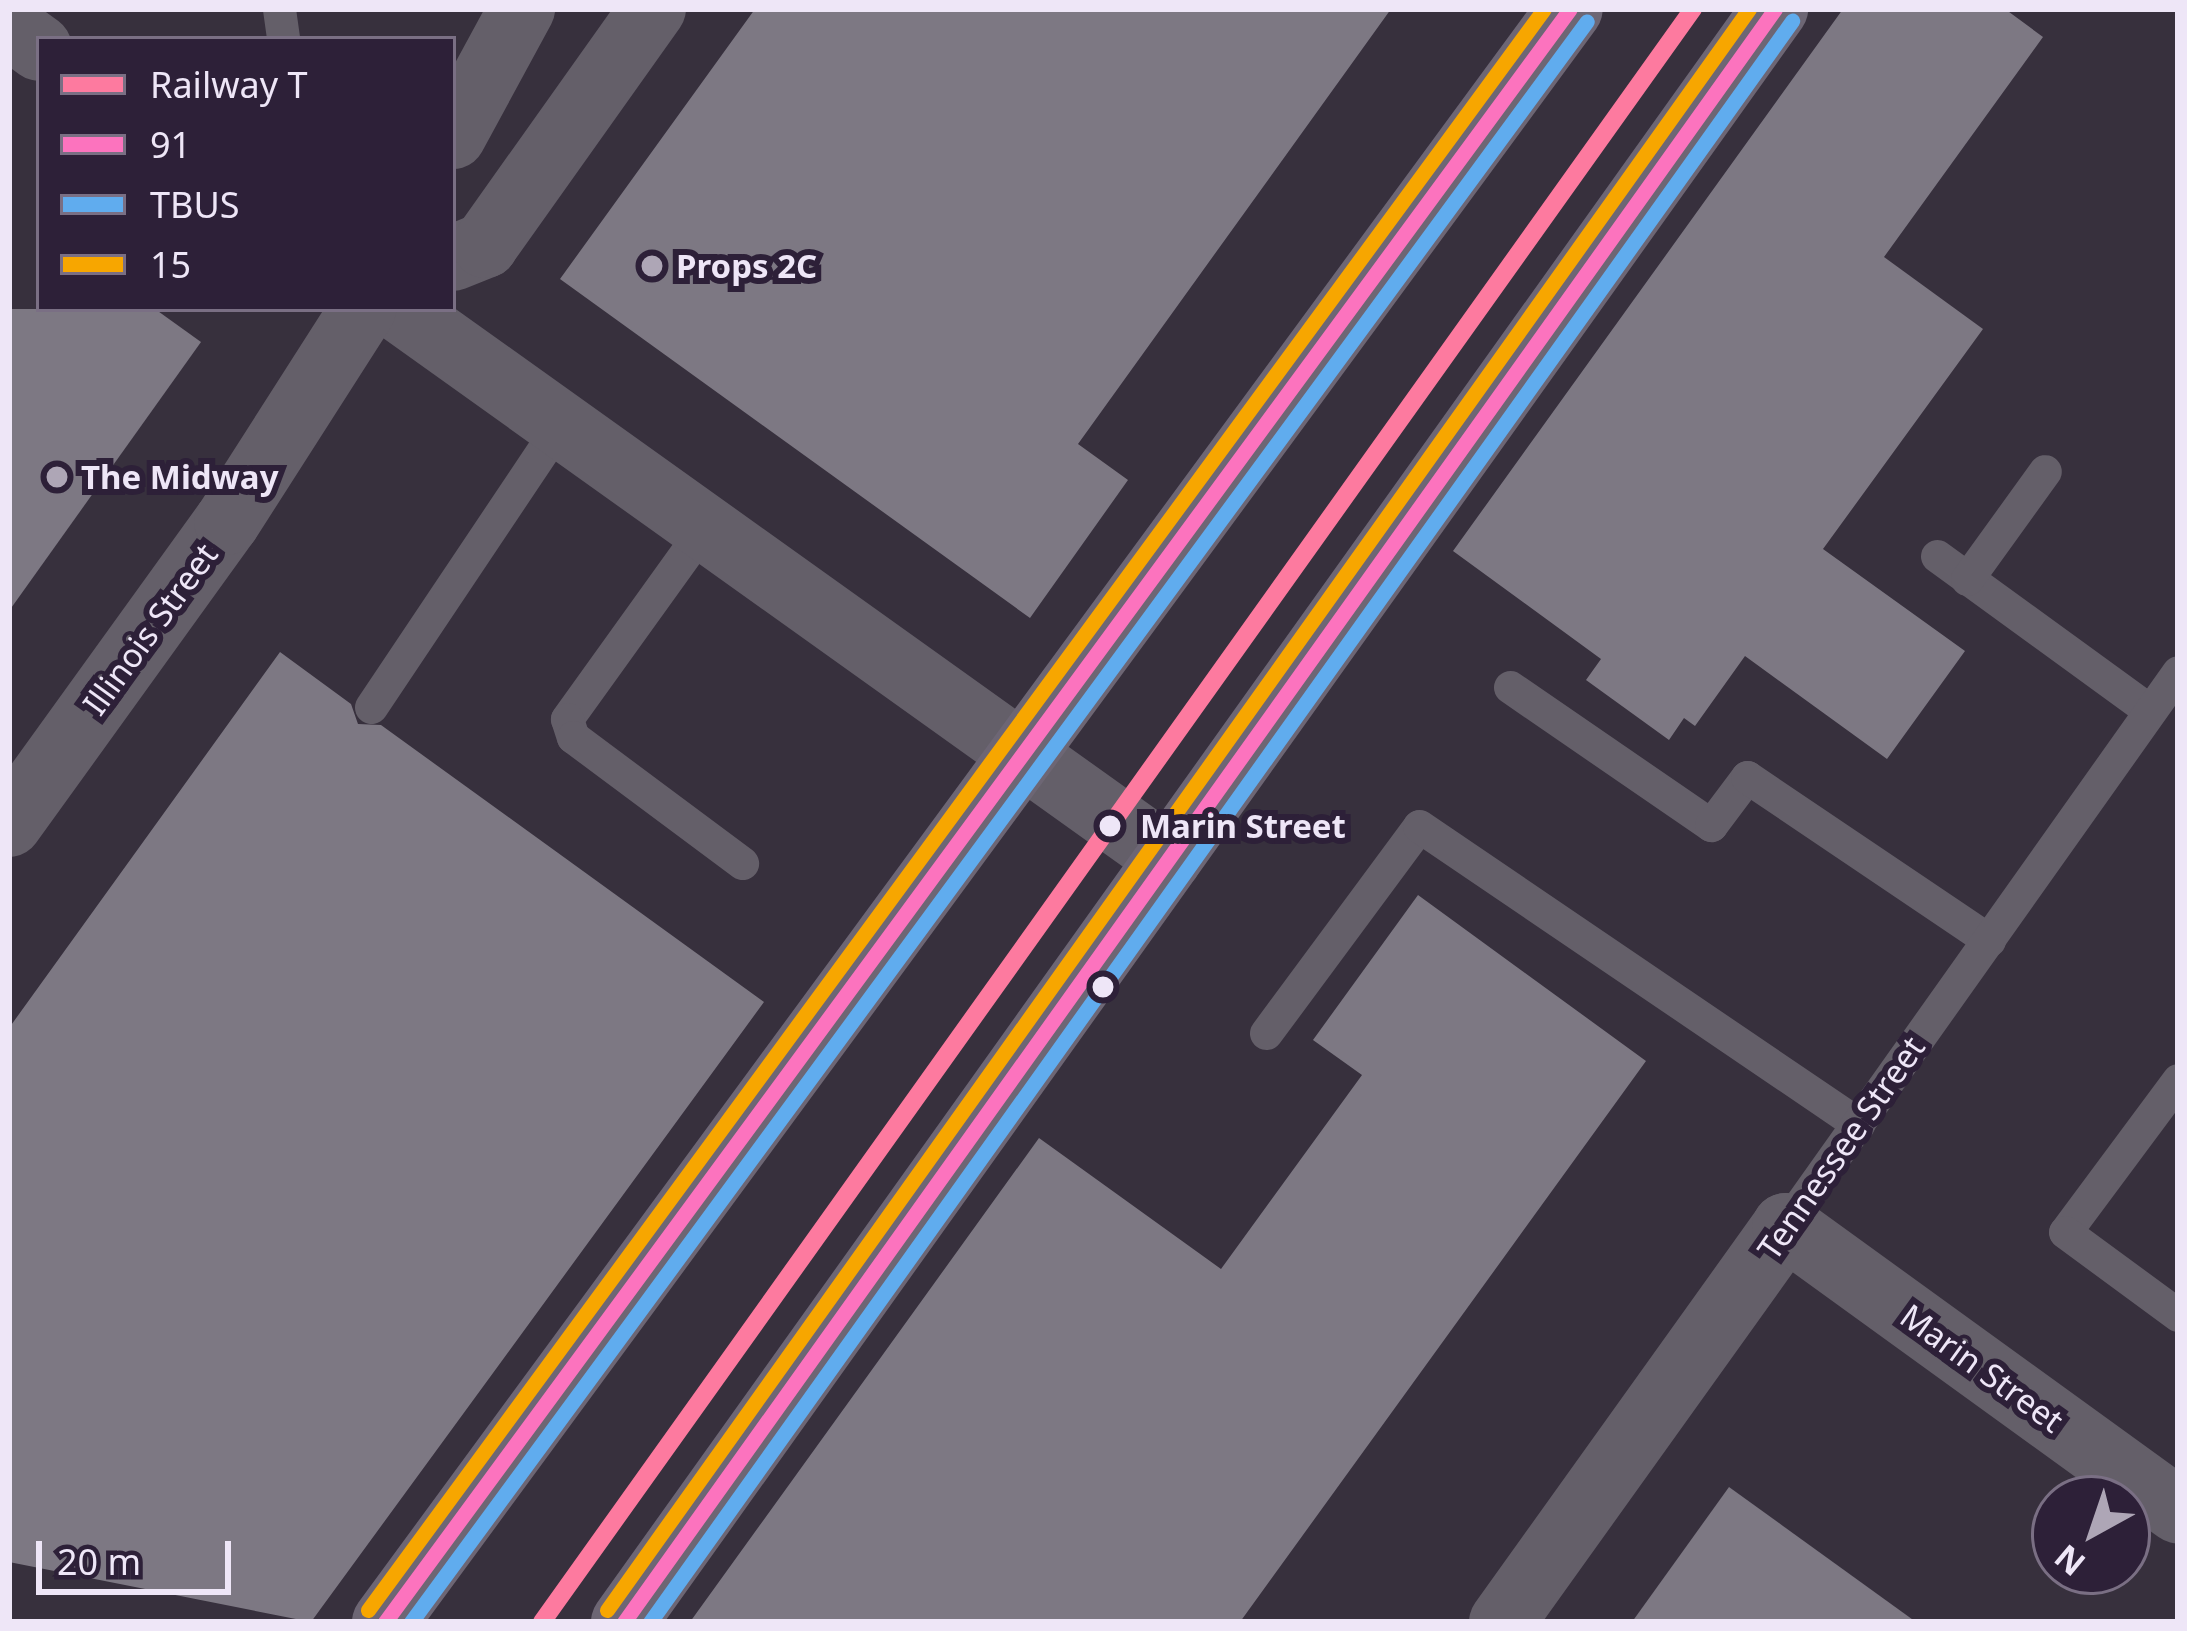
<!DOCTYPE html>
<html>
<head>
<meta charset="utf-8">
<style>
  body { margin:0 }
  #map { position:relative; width:2187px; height:1631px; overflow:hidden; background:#37303d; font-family:"Noto Sans",sans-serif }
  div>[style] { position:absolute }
  .building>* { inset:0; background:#7d7883 }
  .service>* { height:33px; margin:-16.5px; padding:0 16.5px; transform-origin:16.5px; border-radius:16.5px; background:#645f69 }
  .minor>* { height:66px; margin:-33px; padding:0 33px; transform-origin:33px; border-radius:33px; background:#645f69 }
  .tertiary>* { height:66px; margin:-33px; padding:0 33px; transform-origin:33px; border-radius:33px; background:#645f69 }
  .primary>* { height:66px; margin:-33px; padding:0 33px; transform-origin:33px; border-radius:33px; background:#6d6674 }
  .bus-1>* { height:15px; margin:-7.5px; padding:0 7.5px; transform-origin:7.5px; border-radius:7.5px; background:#fc73be }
  .bus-2>* { height:15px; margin:-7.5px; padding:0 7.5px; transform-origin:7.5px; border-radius:7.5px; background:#60acee }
  .bus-3>* { height:15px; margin:-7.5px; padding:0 7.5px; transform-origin:7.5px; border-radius:7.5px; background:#f7a600 }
  .rail-1>* { height:18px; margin:-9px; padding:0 9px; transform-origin:9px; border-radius:9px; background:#fd7a9f }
  .dots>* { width:33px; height:33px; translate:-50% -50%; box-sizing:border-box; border:6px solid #2d2038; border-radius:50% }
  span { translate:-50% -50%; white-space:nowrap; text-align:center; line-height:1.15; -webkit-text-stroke:12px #2d2038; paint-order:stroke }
  .poi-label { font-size:33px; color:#eee6f7; font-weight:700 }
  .left { translate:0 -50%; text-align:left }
  .street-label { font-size:33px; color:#eee6f7 }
  .stop-label { font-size:33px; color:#eee6f7; font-weight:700 }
  .frame { position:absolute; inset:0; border:12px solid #eee6f7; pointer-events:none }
  .legend { position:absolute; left:36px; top:36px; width:420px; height:276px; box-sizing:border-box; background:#2d2038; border:3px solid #7a6f84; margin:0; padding:15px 21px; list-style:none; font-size:36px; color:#eee6f7 }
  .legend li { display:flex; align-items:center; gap:24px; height:60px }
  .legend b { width:60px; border:3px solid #7a6f84 }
  .north { position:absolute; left:2031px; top:1475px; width:120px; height:120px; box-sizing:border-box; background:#2d2038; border:3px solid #7a6f84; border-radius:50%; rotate:220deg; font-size:33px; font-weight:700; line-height:48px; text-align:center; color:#eee6f7 }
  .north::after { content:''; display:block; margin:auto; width:42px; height:54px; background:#aea6b6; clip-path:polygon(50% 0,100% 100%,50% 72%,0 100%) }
  .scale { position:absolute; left:36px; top:1541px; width:195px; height:54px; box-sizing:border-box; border:6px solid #eee6f7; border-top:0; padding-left:15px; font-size:36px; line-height:42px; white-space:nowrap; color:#eee6f7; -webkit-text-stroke:9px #2d2038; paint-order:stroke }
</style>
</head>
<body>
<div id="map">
  <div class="building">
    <div style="clip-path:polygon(755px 9px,1391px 9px,1078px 444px,1128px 480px,1030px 618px,560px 279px)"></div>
    <div style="clip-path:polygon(1843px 9px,2005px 9px,2043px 37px,1884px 257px,1983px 329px,1823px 549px,1965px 651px,1887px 759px,1745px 656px,1695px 726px,1684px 718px,1669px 740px,1586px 680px,1601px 659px,1453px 551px)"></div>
    <div style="clip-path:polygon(9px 309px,155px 309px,201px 342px,9px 611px)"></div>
    <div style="clip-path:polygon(280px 652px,351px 704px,358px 724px,381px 725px,764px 1002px,311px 1622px,9px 1562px,9px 1028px)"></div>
    <div style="clip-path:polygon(1418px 895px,1646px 1061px,1240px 1622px,690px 1622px,1039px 1138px,1221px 1269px,1362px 1075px,1313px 1040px)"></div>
    <div style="clip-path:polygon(1729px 1487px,1916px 1622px,1632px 1622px)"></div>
  </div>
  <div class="service">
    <div style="left:279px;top:9px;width:30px;rotate:82deg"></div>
    <div style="left:704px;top:528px;width:235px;rotate:125.7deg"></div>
    <div style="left:567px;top:719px;width:19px;rotate:72deg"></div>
    <div style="left:573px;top:737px;width:211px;rotate:36.7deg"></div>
    <div style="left:1937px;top:556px;width:263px;rotate:36deg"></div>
    <div style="left:1967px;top:579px;width:133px;rotate:-54.2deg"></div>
    <div style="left:1510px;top:687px;width:244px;rotate:34.5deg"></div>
    <div style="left:1711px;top:825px;width:60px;rotate:-53.1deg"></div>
    <div style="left:1747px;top:777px;width:292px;rotate:34deg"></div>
    <div style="left:371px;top:707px;width:339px;rotate:-56.2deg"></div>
    <div style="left:1266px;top:1033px;width:257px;rotate:-53.5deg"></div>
    <div style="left:1419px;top:826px;width:531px;rotate:34.17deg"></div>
    <div style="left:2178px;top:1080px;width:189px;rotate:126.6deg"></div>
    <div style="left:2065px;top:1232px;width:140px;rotate:36.3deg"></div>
    <div style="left:1785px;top:1226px;width:679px;rotate:-54.65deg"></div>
  </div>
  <div class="minor">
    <div style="left:9px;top:26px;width:37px;rotate:36deg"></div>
    <div style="left:453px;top:258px;width:35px;rotate:-22deg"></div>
    <div style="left:485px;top:245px;width:290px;rotate:-54.6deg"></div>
    <div style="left:399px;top:309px;width:946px;rotate:35.54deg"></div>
    <div style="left:1502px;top:1622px;width:487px;rotate:-54.4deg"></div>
    <div style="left:1785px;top:1226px;width:485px;rotate:35.9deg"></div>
  </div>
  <div class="tertiary">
    <div style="left:453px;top:136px;width:145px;rotate:-61.5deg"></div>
    <div style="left:9px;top:824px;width:372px;rotate:-54.2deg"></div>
    <div style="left:227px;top:522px;width:253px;rotate:-57.4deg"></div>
  </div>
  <div class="primary">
    <div style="left:385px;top:1622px;width:2001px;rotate:-53.7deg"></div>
    <div style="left:624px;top:1622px;width:1982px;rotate:-54.49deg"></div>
  </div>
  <div class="bus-1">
    <div style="left:385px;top:1622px;width:2001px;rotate:-53.7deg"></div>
    <div style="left:624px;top:1622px;width:1982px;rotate:-54.49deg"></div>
  </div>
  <div class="bus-2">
    <div style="left:411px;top:1622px;width:1986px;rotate:-53.7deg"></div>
    <div style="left:650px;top:1622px;width:1967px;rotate:-54.5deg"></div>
  </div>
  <div class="bus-3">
    <div style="left:368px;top:1610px;width:1986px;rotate:-53.7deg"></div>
    <div style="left:607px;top:1610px;width:1967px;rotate:-54.5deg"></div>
  </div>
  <div class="rail-1">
    <div style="left:542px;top:1622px;width:1982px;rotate:-54.49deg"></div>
  </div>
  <div class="dots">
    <div style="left:652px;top:266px;background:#aea6b6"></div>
    <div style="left:57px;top:477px;background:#aea6b6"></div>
    <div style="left:1110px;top:826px;background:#eee6f7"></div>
    <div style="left:1103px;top:987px;background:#eee6f7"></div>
  </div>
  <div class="poi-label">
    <span class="left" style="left:676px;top:266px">Props 2C</span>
    <span class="left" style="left:81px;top:477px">The Midway</span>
  </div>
  <div class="street-label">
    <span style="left:150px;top:629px;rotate:-54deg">Illinois Street</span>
    <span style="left:1841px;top:1148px;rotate:-55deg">Tennessee Street</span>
    <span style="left:1982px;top:1368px;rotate:36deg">Marin Street</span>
  </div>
  <div class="stop-label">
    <span class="left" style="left:1140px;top:826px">Marin Street</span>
  </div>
  <div class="frame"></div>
  <ul class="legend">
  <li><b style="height:15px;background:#fd7a9f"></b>Railway T</li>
  <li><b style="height:15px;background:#fc73be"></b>91</li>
  <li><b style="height:15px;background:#60acee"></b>TBUS</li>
  <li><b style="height:15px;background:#f7a600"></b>15</li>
  </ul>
  <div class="north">N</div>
  <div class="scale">20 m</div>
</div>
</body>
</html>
